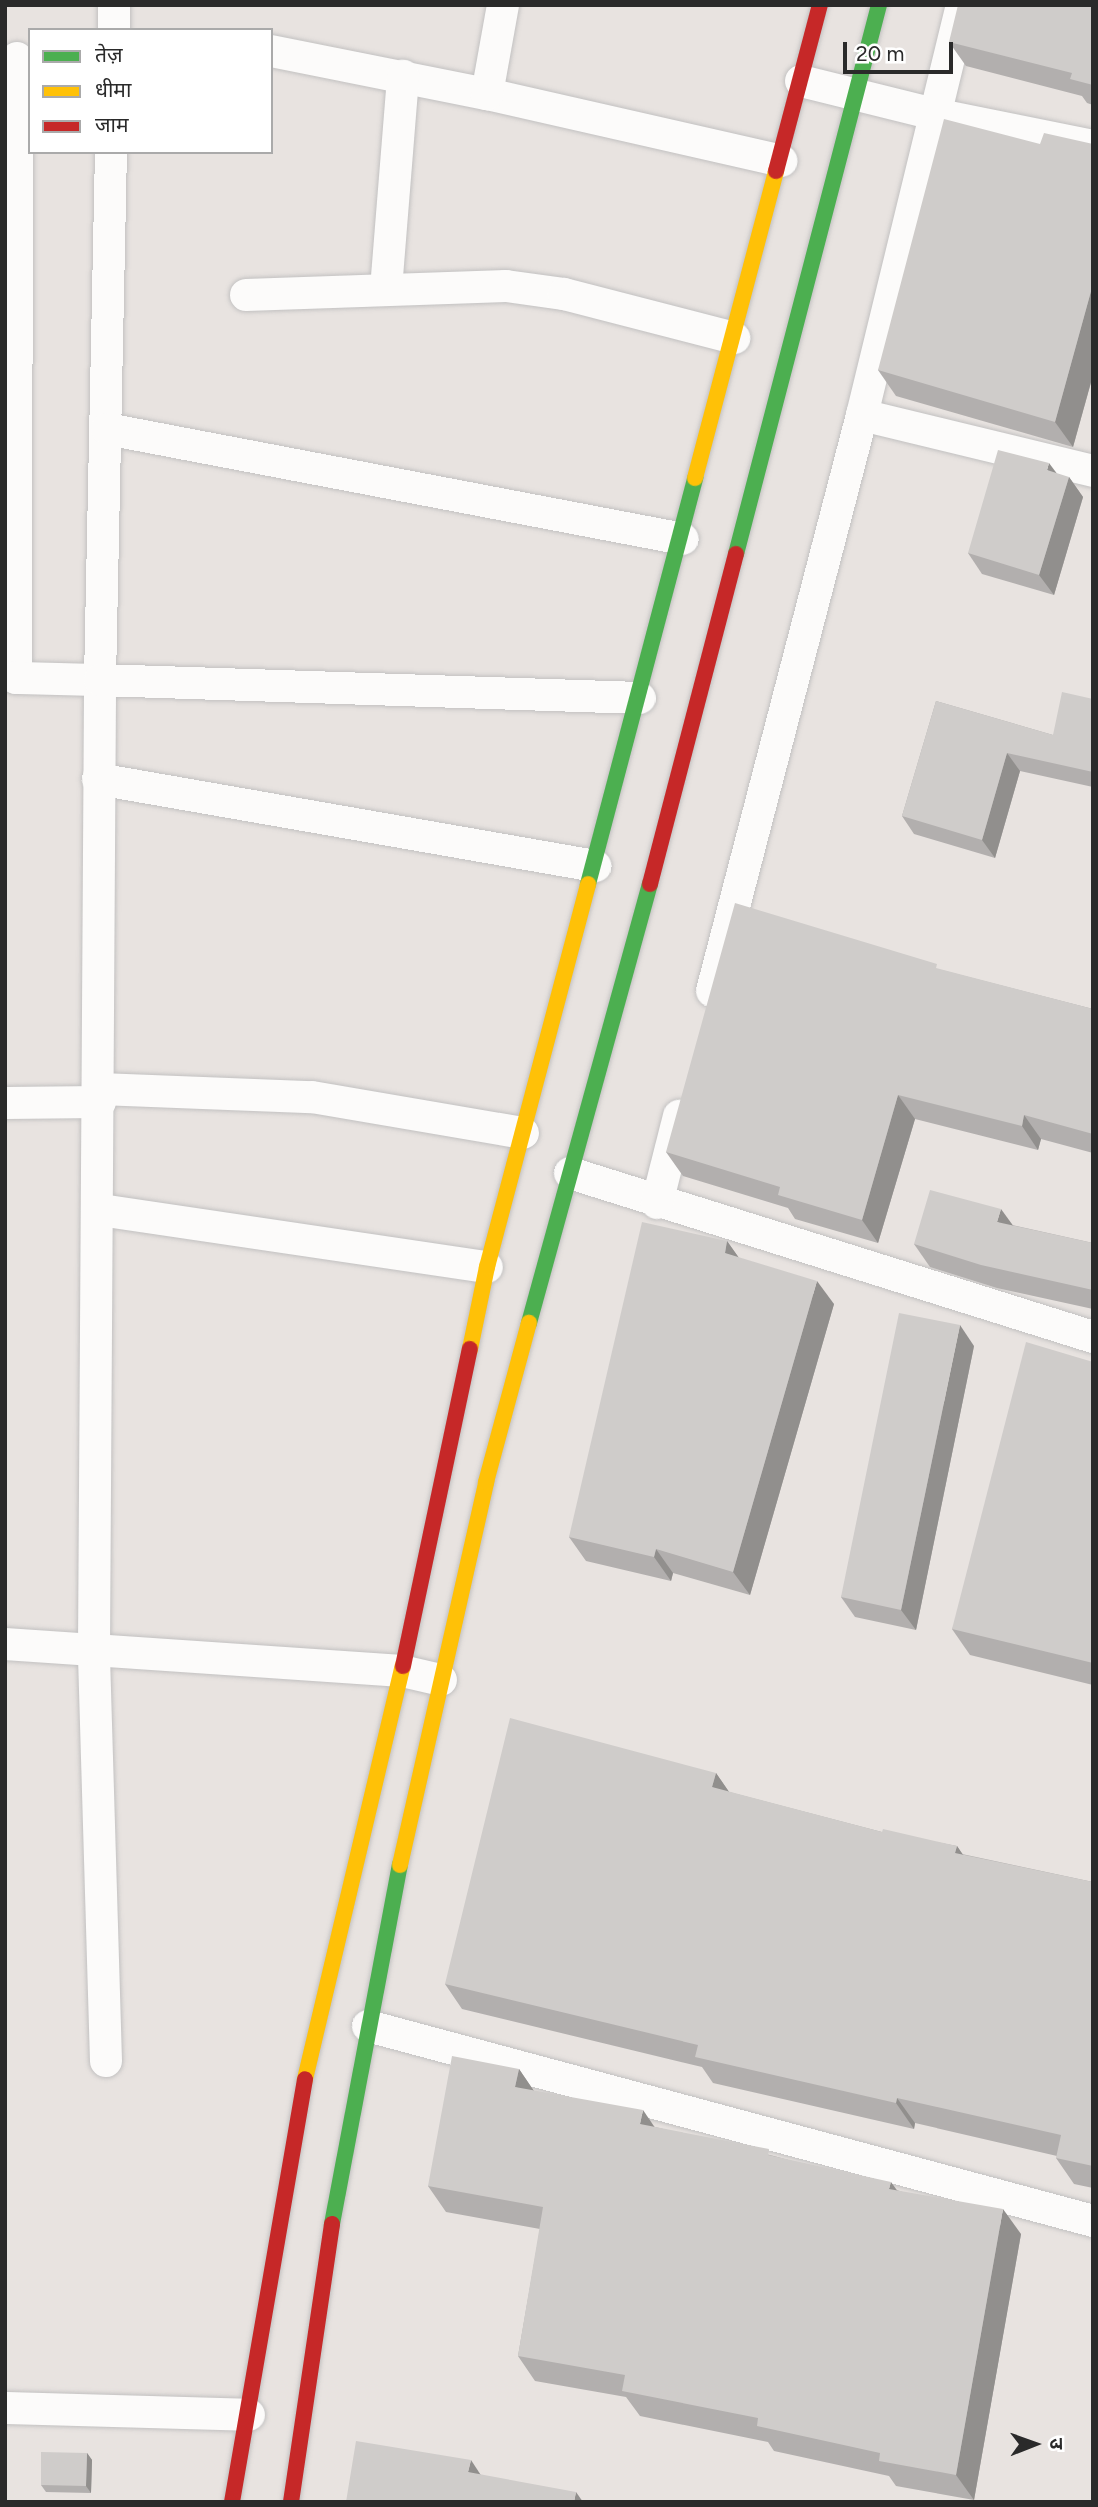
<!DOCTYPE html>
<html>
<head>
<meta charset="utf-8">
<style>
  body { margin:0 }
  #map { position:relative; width:1098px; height:2507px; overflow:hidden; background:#e8e3e0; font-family:Figtree,"Noto Sans Devanagari",sans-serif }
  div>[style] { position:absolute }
  .roads { filter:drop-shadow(0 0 2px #c2c1c1) drop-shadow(0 0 2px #c2c1c1) }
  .street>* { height:32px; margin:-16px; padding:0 16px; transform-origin:16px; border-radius:16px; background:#fcfbfa }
  .fast>* { height:16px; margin:-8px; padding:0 8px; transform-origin:8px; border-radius:8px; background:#4caf50 }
  .slow>* { height:16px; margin:-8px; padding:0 8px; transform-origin:8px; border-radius:8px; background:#ffc107 }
  .jam>* { height:16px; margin:-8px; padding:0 8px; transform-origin:8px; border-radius:8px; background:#c62828 }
  .wall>* { inset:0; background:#b2afae }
  .shaded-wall>* { inset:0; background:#918f8d }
  .building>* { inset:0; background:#cfccca }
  span { translate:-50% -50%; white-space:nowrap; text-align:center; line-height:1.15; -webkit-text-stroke:7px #fff; paint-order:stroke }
  .frame { position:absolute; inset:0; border:7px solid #2a2a2a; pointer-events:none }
  .legend { position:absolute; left:28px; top:28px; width:245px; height:126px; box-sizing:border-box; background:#fff; border:2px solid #aaa; margin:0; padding:9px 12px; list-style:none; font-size:21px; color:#2a2a2a }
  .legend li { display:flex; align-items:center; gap:14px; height:35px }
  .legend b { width:35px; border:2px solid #aaa }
  .north { position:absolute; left:1000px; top:2409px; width:70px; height:70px; -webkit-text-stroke:5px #fff; paint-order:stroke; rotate:89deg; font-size:19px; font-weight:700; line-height:28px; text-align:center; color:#2a2a2a }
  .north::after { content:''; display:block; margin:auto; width:24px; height:32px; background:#2a2a2a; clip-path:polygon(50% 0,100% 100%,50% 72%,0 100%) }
  .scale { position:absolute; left:843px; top:42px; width:110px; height:32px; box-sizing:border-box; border:4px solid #2a2a2a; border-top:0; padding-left:9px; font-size:21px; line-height:24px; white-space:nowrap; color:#2a2a2a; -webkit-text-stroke:5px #fff; paint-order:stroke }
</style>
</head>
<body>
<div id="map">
  <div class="roads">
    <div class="street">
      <div style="left:114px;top:30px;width:25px;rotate:-90deg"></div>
      <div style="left:271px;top:51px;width:220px;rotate:11.3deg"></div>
      <div style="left:487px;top:94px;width:302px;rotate:12.8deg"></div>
      <div style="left:17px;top:58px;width:620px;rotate:90.09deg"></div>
      <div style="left:16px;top:678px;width:84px;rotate:1.4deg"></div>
      <div style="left:100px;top:680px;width:528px;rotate:-88.81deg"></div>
      <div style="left:801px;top:81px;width:137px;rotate:13.9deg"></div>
      <div style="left:934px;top:114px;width:162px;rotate:11.4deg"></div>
      <div style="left:487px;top:94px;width:90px;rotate:-79.8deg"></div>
      <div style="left:386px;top:289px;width:214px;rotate:-85.4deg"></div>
      <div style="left:246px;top:295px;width:260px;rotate:-2deg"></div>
      <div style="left:506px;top:286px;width:59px;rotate:7.9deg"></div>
      <div style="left:564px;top:294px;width:176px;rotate:14.5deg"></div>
      <div style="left:862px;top:415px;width:238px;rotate:13.6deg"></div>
      <div style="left:107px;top:429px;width:586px;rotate:10.81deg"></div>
      <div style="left:98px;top:779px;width:505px;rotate:9.93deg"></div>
      <div style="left:712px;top:991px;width:595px;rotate:-75.4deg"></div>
      <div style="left:862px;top:415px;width:422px;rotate:-76.3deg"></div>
      <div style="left:100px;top:1089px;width:212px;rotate:2.2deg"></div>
      <div style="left:312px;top:1097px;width:214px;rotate:9.7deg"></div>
      <div style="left:5px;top:1103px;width:95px;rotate:-0.6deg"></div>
      <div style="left:570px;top:1173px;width:548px;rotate:17.41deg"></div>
      <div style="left:657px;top:1203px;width:90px;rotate:-75.8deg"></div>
      <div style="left:100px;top:1210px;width:391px;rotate:8.4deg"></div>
      <div style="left:5px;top:1644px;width:398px;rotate:3.9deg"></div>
      <div style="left:402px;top:1671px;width:40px;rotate:13deg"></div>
      <div style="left:368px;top:2026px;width:751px;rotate:15.05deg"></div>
      <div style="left:106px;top:2061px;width:414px;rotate:-91.7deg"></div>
      <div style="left:94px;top:1647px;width:967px;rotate:-89.64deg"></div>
      <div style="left:100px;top:680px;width:540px;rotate:1.91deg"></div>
      <div style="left:5px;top:2408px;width:244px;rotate:1.6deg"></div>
    </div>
    <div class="fast">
      <div style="left:736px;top:554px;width:567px;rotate:-75.4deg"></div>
      <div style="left:588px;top:884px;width:420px;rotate:-75.2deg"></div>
      <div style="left:529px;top:1323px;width:455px;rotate:-74.6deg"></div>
      <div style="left:332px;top:2224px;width:365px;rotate:-79.3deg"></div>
    </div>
    <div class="slow">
      <div style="left:695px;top:478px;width:318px;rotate:-75.2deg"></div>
      <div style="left:470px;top:1349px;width:84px;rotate:-78.3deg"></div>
      <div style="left:487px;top:1267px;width:396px;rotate:-75.2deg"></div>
      <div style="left:400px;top:1865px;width:393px;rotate:-77.3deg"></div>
      <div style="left:486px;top:1482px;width:165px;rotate:-74.9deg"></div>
      <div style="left:305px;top:2079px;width:424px;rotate:-76.7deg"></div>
    </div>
    <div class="jam">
      <div style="left:776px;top:171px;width:172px;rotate:-75.2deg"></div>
      <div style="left:650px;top:884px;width:341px;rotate:-75.4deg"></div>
      <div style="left:403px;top:1666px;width:324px;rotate:-78.1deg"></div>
      <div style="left:232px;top:2502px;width:429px;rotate:-80.2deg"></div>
      <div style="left:291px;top:2502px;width:281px;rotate:-81.6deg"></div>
    </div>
  </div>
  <div class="wall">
    <div style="clip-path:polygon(1093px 5px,1093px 105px,1087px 103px,1082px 96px,966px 66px,949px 42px)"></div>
    <div style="clip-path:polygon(1040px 144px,1093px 144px,1093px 375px,1073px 447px,896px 396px,878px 370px)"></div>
    <div style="clip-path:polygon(1069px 477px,1083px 497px,1054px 595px,982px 574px,968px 553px)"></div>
    <div style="clip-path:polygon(1093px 699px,1093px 787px,1020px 771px,995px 858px,914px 834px,902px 816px,936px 701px,1053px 735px)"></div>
    <div style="clip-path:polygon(941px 970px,1093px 1009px,1093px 1153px,1041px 1139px,1038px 1150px,915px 1119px,878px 1243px,795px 1219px,788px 1208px,683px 1176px,666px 1152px)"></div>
    <div style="clip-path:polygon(1012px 1225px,1093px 1243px,1093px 1309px,997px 1288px,930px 1267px,914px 1244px)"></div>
    <div style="clip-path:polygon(727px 1241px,739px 1258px,834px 1304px,750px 1595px,673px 1573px,671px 1581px,586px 1561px,569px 1537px)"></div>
    <div style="clip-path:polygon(974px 1346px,916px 1630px,855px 1617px,841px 1597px)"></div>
    <div style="clip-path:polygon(1093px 1362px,1093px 1685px,970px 1655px,952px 1629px)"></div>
    <div style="clip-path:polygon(716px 1773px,729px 1792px,882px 1832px,957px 1846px,962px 1854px,1093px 1882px,1093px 2188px,1074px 2184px,1056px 2158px,1057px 2156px,915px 2123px,914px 2129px,713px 2083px,702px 2067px,462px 2009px,445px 1984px)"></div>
    <div style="clip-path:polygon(519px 2069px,534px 2091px,655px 2127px,774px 2156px,897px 2190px,1021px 2234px,974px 2500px,896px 2486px,889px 2476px,774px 2451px,768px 2442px,640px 2416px,626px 2397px,535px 2381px,518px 2356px,540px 2229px,446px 2212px,428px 2186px)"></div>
    <div style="clip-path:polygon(87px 2453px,92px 2460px,91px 2493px,46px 2492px,41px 2485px)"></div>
  </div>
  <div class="shaded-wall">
    <div style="clip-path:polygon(1093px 284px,1093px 375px,1073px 447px,1055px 422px)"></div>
    <div style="clip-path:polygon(1049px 463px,1064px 483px,1047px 470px)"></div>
    <div style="clip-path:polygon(1069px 477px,1083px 497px,1054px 595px,1039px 575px)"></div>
    <div style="clip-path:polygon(1007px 753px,1020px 771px,995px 858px,982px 840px)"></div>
    <div style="clip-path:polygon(898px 1095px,915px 1119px,878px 1243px,862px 1220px)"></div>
    <div style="clip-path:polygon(1024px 1115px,1041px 1139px,1038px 1150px,1022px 1126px)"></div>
    <div style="clip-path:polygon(1001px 1209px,1017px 1231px,997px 1222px)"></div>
    <div style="clip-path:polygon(727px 1241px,744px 1265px,725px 1253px)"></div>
    <div style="clip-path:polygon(817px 1281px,834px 1304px,750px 1595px,733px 1572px)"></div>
    <div style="clip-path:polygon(960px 1325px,974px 1346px,916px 1630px,901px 1610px)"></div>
    <div style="clip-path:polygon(656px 1549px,673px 1573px,671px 1581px,654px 1557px)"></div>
    <div style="clip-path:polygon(716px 1773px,734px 1799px,712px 1787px)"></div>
    <div style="clip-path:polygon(957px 1846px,975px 1872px,955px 1853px)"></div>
    <div style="clip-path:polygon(519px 2069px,536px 2094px,515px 2087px)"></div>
    <div style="clip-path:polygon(897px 2098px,915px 2123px,914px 2129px,896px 2103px)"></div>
    <div style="clip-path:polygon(643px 2110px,660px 2135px,640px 2124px)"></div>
    <div style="clip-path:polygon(891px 2182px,909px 2207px,889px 2189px)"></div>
    <div style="clip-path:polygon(1003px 2209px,1021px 2234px,974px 2500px,956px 2475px)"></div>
    <div style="clip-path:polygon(87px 2453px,92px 2460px,91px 2493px,86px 2486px)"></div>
    <div style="clip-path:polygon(471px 2460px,488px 2486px,468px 2472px)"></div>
    <div style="clip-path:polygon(576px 2492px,583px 2502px,574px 2502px)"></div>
  </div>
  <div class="building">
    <div style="clip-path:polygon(958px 5px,1093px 5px,1093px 85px,1070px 79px,1072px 73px,949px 42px)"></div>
    <div style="clip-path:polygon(944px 119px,1040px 144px,1044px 133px,1093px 144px,1093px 284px,1055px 422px,878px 370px)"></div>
    <div style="clip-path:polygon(998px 450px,1049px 463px,1047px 470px,1069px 477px,1039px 575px,968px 553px)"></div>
    <div style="clip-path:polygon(1062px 692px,1093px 699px,1093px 772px,1007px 753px,982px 840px,902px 816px,936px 701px,1053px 735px)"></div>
    <div style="clip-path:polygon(735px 903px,937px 964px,936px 968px,1093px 1009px,1093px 1134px,1024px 1115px,1022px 1126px,898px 1095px,862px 1220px,778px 1195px,780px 1187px,666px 1152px)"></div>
    <div style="clip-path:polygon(930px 1190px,1001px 1209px,997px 1222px,1093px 1243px,1093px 1290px,981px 1265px,914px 1244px)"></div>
    <div style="clip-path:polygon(642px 1222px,727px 1241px,725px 1253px,817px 1281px,733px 1572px,656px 1549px,654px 1557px,569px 1537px)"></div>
    <div style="clip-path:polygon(899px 1313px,960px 1325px,901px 1610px,841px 1597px)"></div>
    <div style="clip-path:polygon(1026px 1342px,1093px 1362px,1093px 1663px,952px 1629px)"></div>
    <div style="clip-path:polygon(510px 1718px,716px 1773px,712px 1787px,882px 1832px,883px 1829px,957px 1846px,955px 1853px,1093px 1882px,1093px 2166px,1056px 2158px,1061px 2135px,897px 2098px,896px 2103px,695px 2057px,698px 2045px,445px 1984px)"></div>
    <div style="clip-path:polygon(452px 2056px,519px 2069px,515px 2087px,643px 2110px,640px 2124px,769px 2149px,768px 2155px,891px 2182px,889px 2189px,1003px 2209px,956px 2475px,879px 2461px,880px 2453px,757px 2426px,758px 2418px,622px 2391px,625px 2375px,518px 2356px,543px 2207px,428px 2186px)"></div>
    <div style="clip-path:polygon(356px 2441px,471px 2460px,468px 2472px,576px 2492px,574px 2502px,346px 2502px)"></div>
    <div style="clip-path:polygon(41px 2452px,87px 2453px,86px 2486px,41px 2485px)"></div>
  </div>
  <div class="frame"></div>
  <ul class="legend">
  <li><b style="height:9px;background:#4caf50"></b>तेज़</li>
  <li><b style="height:9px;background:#ffc107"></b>धीमा</li>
  <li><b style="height:9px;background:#c62828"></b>जाम</li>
  </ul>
  <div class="north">उ</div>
  <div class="scale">20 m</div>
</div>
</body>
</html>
